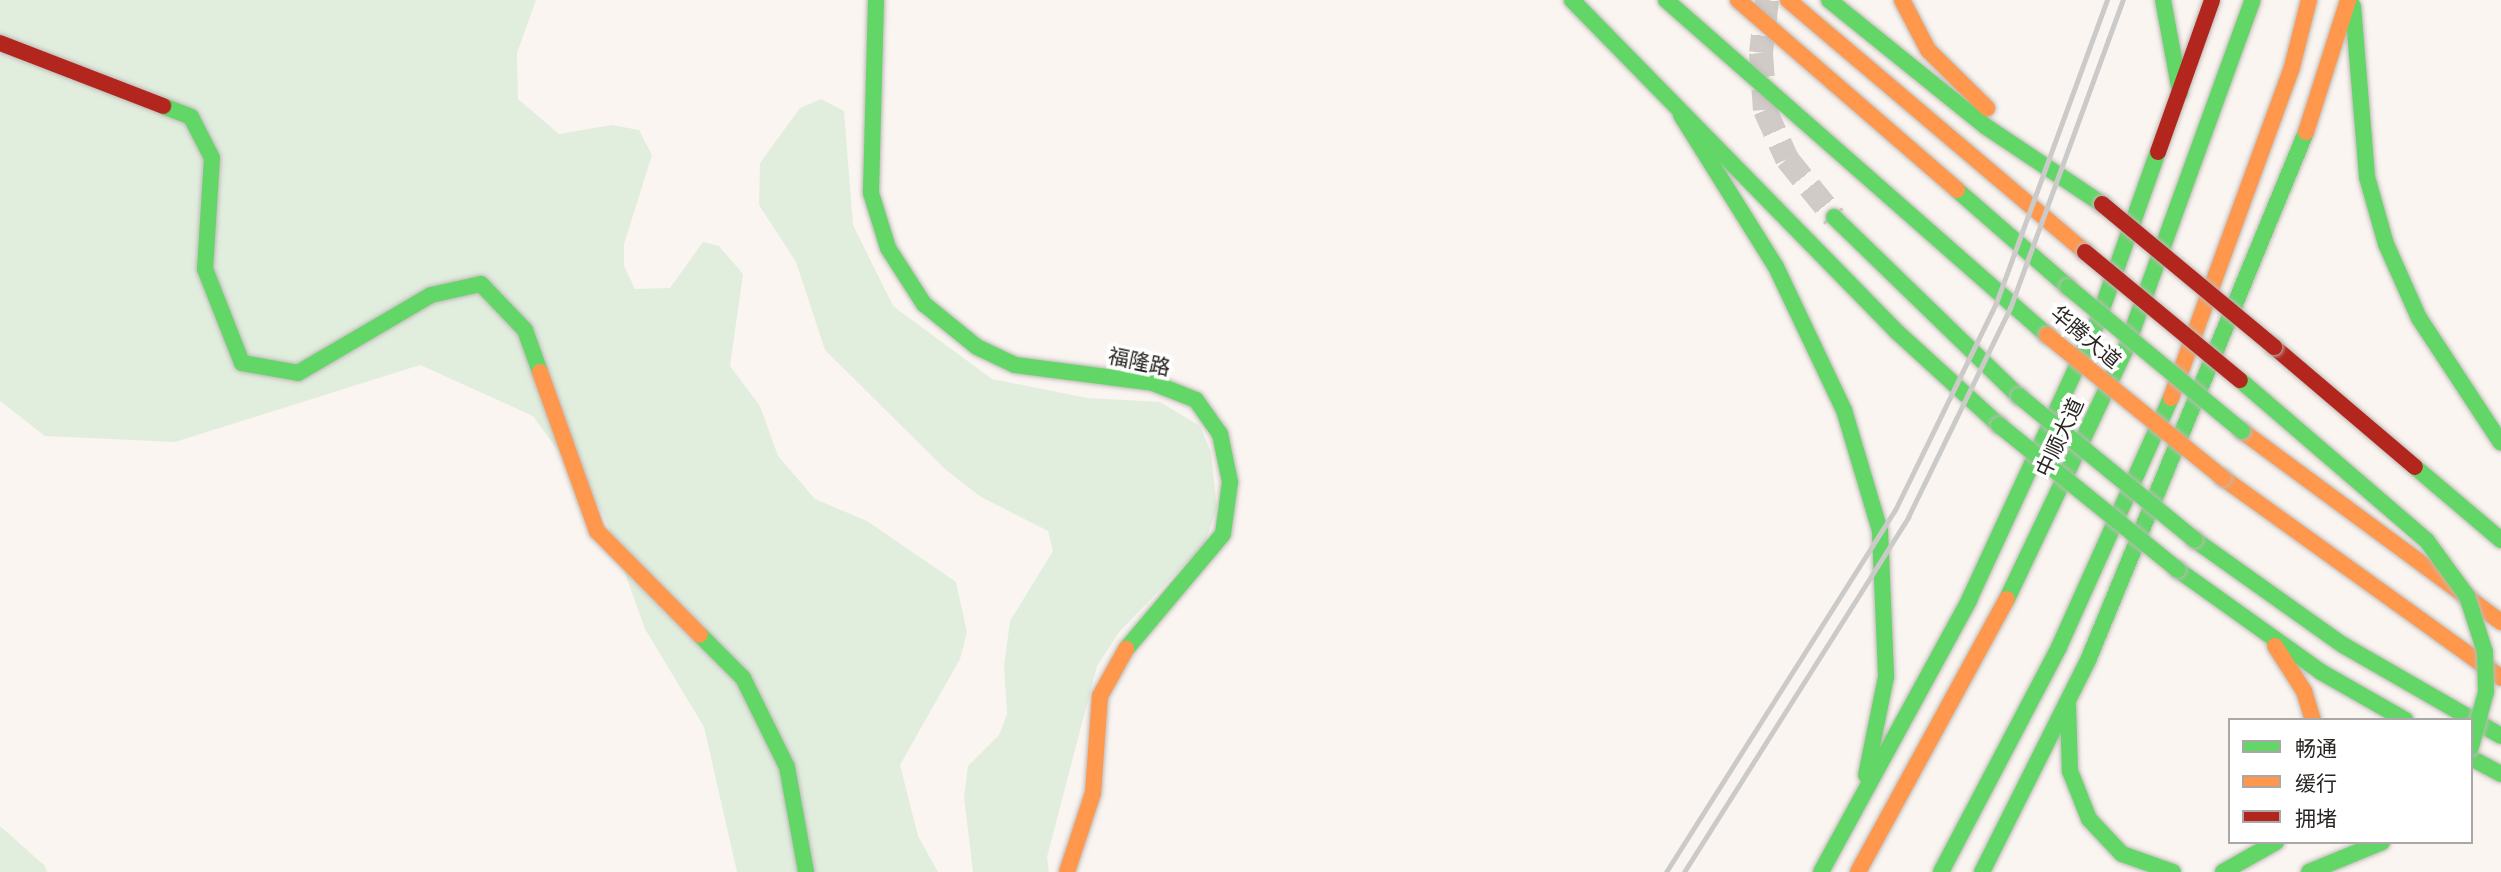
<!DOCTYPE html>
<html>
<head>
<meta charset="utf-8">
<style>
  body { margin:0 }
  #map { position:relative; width:2501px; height:872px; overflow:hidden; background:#faf5f0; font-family:"Sofia Sans Condensed","Noto Sans SC",sans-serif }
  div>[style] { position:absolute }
  .green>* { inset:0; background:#e1eede }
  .secondary-tunnel>* { height:24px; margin-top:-12px; transform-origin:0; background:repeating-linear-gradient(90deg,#d0cbc7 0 24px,transparent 0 36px) }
  .roads { filter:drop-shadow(0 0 2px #bebab7) drop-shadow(0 0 2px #bebab7) }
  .fast>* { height:16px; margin:-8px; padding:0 8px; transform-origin:8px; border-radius:8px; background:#63d668 }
  .slow>* { height:16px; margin:-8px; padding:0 8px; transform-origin:8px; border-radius:8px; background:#ff974d }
  .jam>* { height:16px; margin:-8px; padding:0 8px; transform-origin:8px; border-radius:8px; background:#b3261e }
  .rail>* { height:5px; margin:-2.5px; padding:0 2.5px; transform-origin:2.5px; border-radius:2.5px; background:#cbcac9 }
  .bridges { filter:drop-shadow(0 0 2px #bebab7) drop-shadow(0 0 2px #bebab7) }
  .fast-bridge>* { height:16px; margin:-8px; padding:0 8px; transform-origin:8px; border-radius:8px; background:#63d668 }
  .slow-bridge>* { height:16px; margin:-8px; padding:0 8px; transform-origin:8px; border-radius:8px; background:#ff974d }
  .jam-bridge>* { height:16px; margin:-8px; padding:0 8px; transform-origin:8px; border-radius:8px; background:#b3261e }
  span { translate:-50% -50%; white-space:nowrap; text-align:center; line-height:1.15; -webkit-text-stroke:7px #fff; paint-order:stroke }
  .street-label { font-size:21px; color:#292522 }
  .legend { position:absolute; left:2228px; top:718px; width:245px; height:126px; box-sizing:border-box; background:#fff; border:2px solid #a9a8a7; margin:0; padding:9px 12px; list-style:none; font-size:21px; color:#292522 }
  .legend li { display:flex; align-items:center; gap:14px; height:35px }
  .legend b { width:35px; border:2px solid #a9a8a7 }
</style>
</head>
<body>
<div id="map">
  <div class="green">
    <div style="clip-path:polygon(0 0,536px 0,517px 53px,518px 99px,559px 134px,612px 125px,639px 130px,652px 155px,624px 244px,624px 266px,635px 289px,670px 288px,703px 242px,719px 246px,743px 274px,730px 366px,760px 406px,778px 456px,815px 499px,867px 521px,956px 582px,967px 632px,960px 659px,900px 765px,918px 836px,938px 872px,737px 872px,704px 727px,645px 629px,604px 515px,533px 416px,420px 365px,175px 442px,45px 436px,0 401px)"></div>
    <div style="clip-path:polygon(821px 99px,844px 111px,853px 225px,893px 306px,992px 379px,1087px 398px,1160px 402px,1200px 426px,1211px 452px,1217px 508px,1205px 543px,1120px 631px,1097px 666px,1047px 857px,1049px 872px,973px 872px,964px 797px,968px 766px,999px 735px,1007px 714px,1004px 666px,1010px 621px,1053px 551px,1048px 531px,981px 497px,945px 469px,825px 350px,796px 262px,759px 205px,760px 163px,800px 108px)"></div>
    <div style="clip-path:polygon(0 826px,45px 866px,47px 872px,0 872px)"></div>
  </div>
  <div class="secondary-tunnel">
    <div style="left:1767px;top:0;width:53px;rotate:96.5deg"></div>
    <div style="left:1761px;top:53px;width:57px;rotate:86deg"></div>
    <div style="left:1765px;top:110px;width:54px;rotate:65.8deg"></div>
    <div style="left:1787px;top:159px;width:75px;rotate:51deg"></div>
  </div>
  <div class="roads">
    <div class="fast">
      <div style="left:876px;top:0;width:193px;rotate:91.5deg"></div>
      <div style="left:871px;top:193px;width:58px;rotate:72.8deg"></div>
      <div style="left:888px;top:248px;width:67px;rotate:57.3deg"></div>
      <div style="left:924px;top:304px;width:68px;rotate:39.1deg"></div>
      <div style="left:977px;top:347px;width:42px;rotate:25.3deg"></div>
      <div style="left:1015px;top:365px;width:139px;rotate:7.4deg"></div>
      <div style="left:1153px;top:383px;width:46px;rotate:21.6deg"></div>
      <div style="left:1196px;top:400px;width:42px;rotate:54.8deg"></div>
      <div style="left:1220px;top:434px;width:49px;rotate:78.2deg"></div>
      <div style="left:1230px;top:482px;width:52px;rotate:97.7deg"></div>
      <div style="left:1223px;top:534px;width:150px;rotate:130.1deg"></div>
      <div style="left:1572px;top:0;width:463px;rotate:45.6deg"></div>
      <div style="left:1896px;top:331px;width:139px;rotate:42.4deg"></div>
      <div style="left:1666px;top:0;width:507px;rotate:41.32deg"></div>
      <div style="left:1829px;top:0;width:201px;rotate:38.9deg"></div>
      <div style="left:1985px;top:126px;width:141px;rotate:33.7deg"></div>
      <div style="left:2163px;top:0;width:94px;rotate:79.5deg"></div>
      <div style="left:2353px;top:6px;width:172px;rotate:85.3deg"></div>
      <div style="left:2367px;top:177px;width:70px;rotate:74.2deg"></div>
      <div style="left:2386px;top:244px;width:81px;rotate:66deg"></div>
      <div style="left:2419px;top:318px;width:149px;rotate:56.7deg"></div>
      <div style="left:163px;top:106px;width:30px;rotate:21deg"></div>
      <div style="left:191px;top:117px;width:46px;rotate:62.9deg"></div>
      <div style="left:212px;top:158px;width:111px;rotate:93.6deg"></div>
      <div style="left:205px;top:269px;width:101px;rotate:68.5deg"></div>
      <div style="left:242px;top:363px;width:57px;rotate:10.1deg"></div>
      <div style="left:298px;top:373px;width:154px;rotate:-30.4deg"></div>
      <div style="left:431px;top:295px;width:51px;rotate:-12.4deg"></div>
      <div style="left:481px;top:284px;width:64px;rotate:46.3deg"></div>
      <div style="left:525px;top:330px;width:45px;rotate:70.3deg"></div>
      <div style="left:1681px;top:115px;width:179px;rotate:58deg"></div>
      <div style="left:1776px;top:267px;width:158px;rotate:64.6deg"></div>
      <div style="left:1844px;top:410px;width:126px;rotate:73.4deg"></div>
      <div style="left:1880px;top:531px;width:146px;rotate:87.6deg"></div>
      <div style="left:1886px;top:677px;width:100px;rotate:101.5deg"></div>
      <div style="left:1957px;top:190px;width:147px;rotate:41.1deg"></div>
      <div style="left:1834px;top:217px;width:257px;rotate:44.1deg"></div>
      <div style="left:2415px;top:467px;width:113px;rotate:40.3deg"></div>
      <div style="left:2195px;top:540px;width:181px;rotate:35.4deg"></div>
      <div style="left:2343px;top:645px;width:182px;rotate:29.9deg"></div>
      <div style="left:2178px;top:570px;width:176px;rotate:35.5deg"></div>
      <div style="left:2321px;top:672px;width:97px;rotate:29.7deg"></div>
      <div style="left:2007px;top:599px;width:278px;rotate:-64.6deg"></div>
      <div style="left:2126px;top:348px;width:370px;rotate:-70deg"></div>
      <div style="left:700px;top:635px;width:61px;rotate:45deg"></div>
      <div style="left:743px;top:678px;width:99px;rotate:63.7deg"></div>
      <div style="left:787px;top:767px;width:107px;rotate:79.7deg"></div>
      <div style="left:2068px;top:705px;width:66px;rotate:88.3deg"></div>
      <div style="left:2070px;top:771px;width:52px;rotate:68.4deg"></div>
      <div style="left:2089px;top:819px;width:48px;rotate:46.7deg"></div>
      <div style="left:2122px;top:854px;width:54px;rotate:19.4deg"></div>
      <div style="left:2471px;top:758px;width:34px;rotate:28deg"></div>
      <div style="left:1821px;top:872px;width:310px;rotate:-61.4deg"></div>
      <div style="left:1969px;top:600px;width:305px;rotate:-65.2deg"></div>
      <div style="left:2097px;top:323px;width:182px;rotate:-70.4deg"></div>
      <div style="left:1941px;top:872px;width:254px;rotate:-62.3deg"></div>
      <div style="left:2059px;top:647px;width:273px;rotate:-65.8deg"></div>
      <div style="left:1982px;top:872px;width:239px;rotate:-63.4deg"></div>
      <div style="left:2089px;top:658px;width:569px;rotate:-67.58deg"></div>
      <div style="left:2223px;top:872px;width:61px;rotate:-29.5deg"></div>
      <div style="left:2309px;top:872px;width:79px;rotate:-22.3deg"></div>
    </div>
    <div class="slow">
      <div style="left:1738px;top:0;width:290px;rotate:40.9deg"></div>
      <div style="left:1788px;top:0;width:390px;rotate:40.3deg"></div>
      <div style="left:1902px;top:0;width:56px;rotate:62.5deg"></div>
      <div style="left:1928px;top:50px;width:83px;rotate:44.5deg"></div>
      <div style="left:2306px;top:132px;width:139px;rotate:-72.3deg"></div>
      <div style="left:540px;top:372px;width:169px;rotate:70.3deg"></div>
      <div style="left:597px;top:531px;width:146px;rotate:45.3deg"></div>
      <div style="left:2171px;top:398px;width:352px;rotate:-69.9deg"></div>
      <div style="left:2292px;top:67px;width:69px;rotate:-75.8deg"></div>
      <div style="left:2242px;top:431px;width:322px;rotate:36.4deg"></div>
      <div style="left:2223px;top:478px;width:342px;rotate:35.7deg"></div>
      <div style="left:2275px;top:646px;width:54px;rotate:57.2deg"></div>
      <div style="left:2304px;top:691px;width:30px;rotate:73deg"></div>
      <div style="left:1067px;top:872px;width:83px;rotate:-71.8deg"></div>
      <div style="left:1093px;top:793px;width:97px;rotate:-85.9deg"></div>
      <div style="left:1100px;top:696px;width:54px;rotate:-61deg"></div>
      <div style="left:1858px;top:872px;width:311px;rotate:-61.4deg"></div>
    </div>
    <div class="jam">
      <div style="left:0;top:43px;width:175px;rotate:21.1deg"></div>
      <div style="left:2158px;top:152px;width:161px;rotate:-70.4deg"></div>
      <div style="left:2274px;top:347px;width:185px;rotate:40.4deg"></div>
    </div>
  </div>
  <div class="rail">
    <div style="left:1666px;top:872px;width:428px;rotate:-57.7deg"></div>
    <div style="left:1895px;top:510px;width:230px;rotate:-64deg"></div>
    <div style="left:1996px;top:303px;width:323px;rotate:-69.9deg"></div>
    <div style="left:1684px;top:872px;width:420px;rotate:-57.7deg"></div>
    <div style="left:1908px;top:517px;width:233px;rotate:-64deg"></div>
    <div style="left:2010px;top:308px;width:328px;rotate:-69.9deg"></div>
  </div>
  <div class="bridges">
    <div class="fast-bridge">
      <div style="left:2068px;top:287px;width:226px;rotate:39.6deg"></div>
      <div style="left:2240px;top:380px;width:247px;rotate:40.7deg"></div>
      <div style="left:2427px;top:541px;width:68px;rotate:54deg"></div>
      <div style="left:2467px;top:596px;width:59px;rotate:72.2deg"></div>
      <div style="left:2485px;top:652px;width:40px;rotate:88.6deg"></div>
      <div style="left:2486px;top:692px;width:57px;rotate:105.3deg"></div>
      <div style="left:2019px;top:396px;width:227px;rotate:39.3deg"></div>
      <div style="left:1999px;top:425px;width:230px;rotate:39deg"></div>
    </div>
    <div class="slow-bridge">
      <div style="left:2047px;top:335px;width:227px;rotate:39.1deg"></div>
    </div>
    <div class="jam-bridge">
      <div style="left:2102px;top:204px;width:224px;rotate:39.7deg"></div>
      <div style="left:2085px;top:252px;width:201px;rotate:39.6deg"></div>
    </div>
  </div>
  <div class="street-label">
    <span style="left:2085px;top:338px;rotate:40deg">华腾大道</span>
    <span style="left:1139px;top:363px;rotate:12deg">福隆路</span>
    <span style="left:2061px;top:438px;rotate:-65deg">中顺大道</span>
  </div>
  <ul class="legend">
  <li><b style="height:9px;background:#63d668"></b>畅通</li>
  <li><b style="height:9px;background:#ff974d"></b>缓行</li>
  <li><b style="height:9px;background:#b3261e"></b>拥堵</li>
  </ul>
</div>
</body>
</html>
